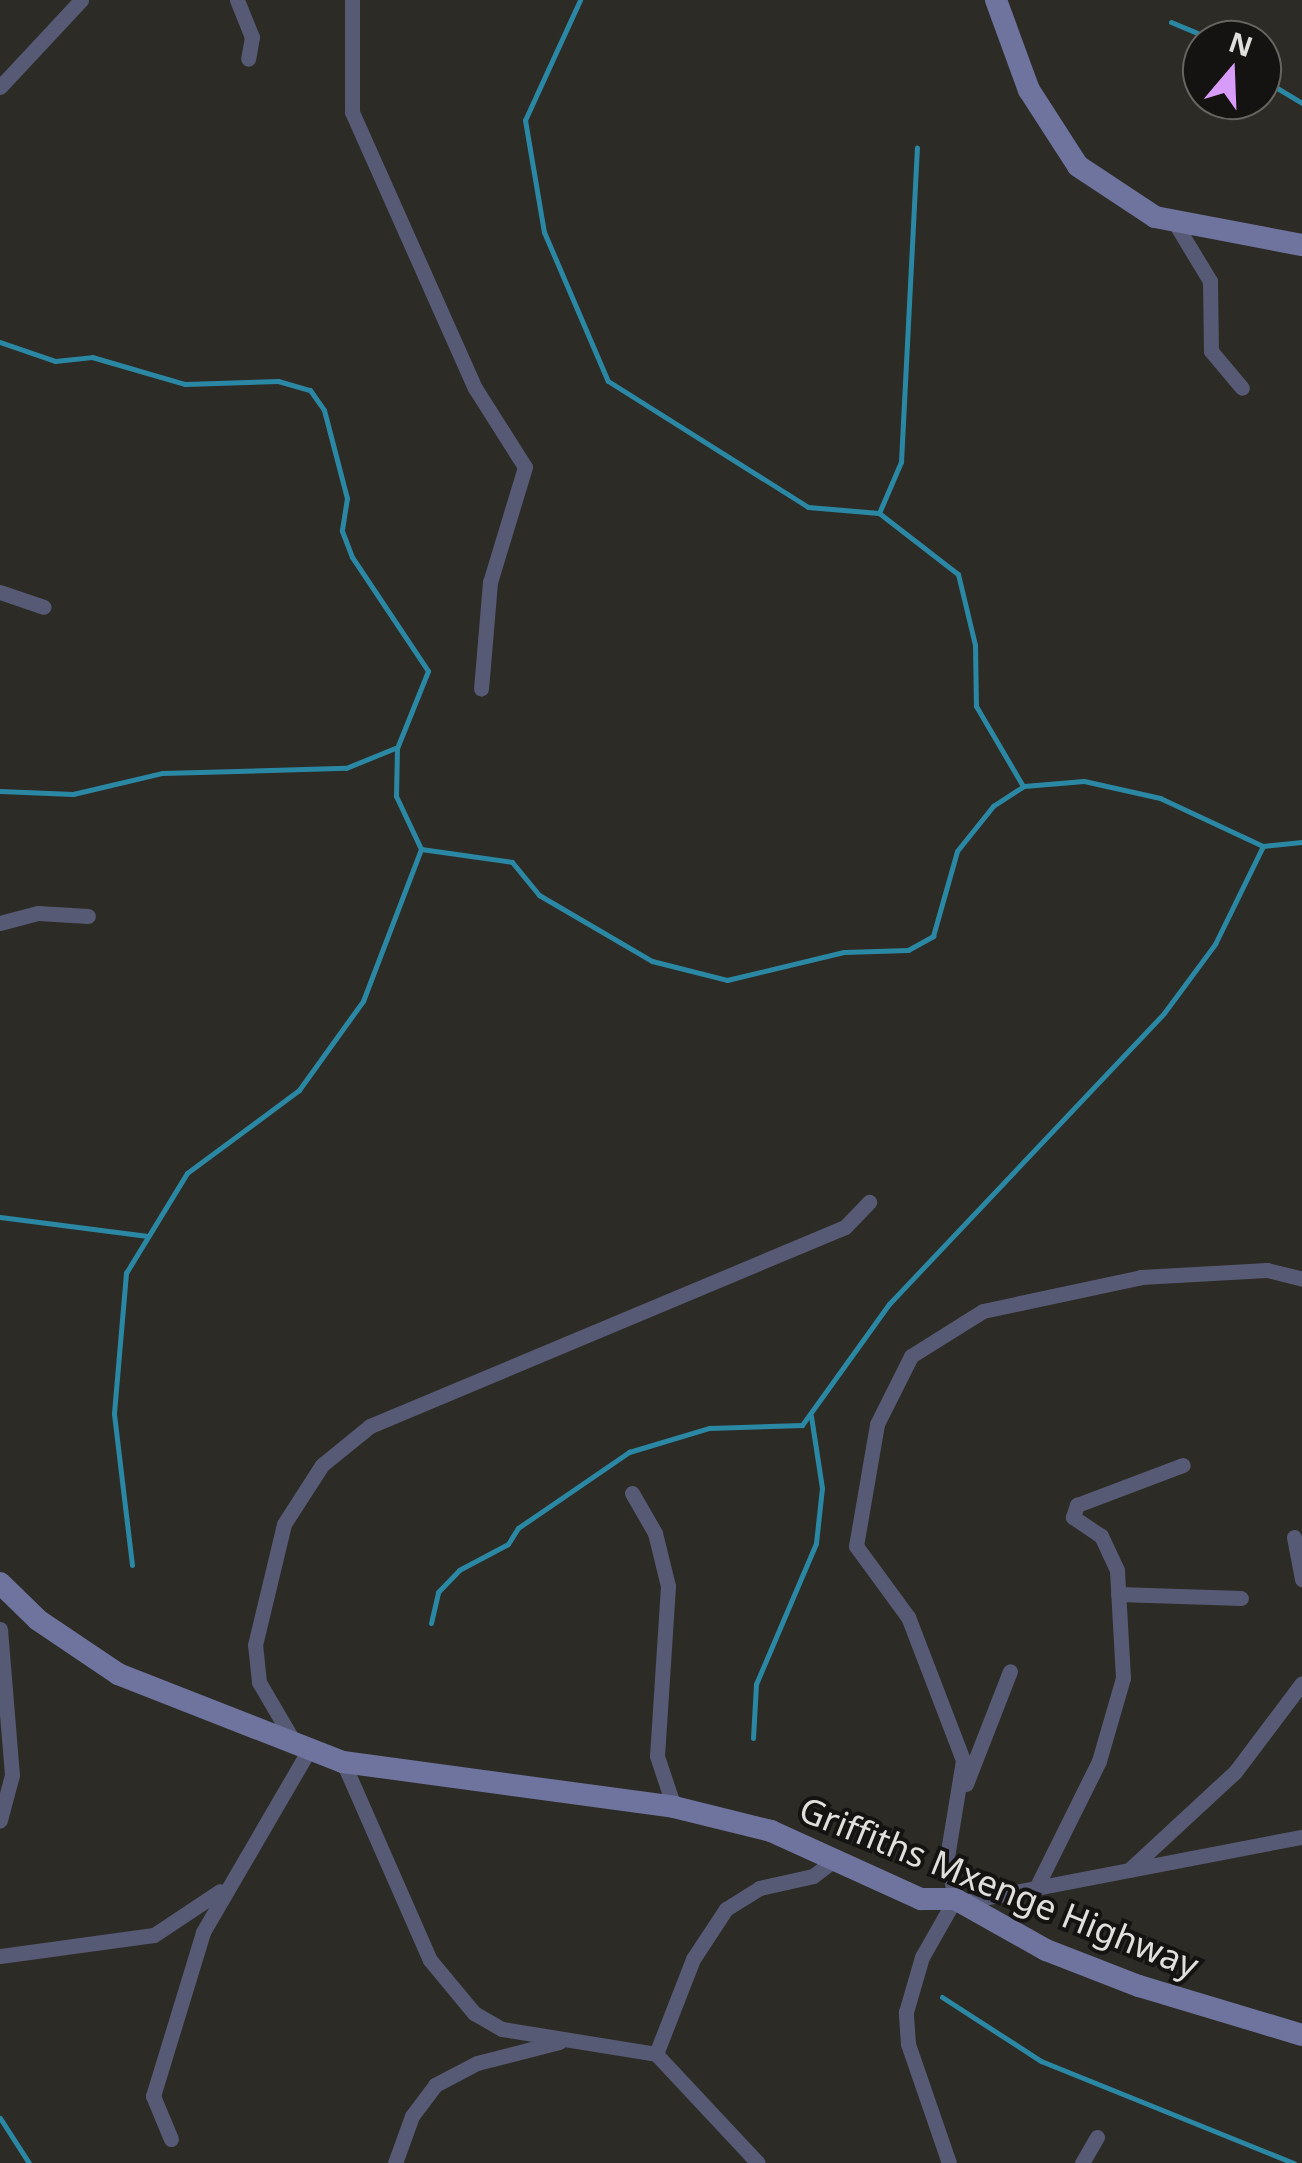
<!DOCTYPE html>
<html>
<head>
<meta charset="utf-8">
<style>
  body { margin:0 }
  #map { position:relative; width:1302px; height:2163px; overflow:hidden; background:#2c2b25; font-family:"Noto Sans",sans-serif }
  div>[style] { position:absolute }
  .stream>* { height:5px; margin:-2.5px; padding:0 2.5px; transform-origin:2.5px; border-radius:2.5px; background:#2b88a4 }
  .street>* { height:15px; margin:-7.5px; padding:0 7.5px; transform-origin:7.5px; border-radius:7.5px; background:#565a74 }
  .secondary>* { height:22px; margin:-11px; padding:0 11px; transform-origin:11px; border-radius:11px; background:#6e749e }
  span { translate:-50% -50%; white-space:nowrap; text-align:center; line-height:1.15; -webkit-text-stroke:8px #141311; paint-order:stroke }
  .street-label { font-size:35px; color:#e0dfdb }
  .north { position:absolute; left:1182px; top:20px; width:100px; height:100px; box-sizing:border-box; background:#141311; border:2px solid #666562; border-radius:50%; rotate:19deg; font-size:28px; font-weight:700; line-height:40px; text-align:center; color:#e0dfdb }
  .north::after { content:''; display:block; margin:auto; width:35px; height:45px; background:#d79bf9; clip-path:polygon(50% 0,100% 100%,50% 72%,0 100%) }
</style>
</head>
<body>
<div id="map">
  <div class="stream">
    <div style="left:580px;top:0;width:132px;rotate:114.6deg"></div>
    <div style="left:525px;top:120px;width:114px;rotate:80.4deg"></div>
    <div style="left:544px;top:232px;width:162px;rotate:66.8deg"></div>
    <div style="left:608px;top:381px;width:236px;rotate:32.2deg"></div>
    <div style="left:808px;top:507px;width:71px;rotate:4.8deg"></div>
    <div style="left:879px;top:513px;width:100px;rotate:37.7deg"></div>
    <div style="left:958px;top:574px;width:73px;rotate:76.5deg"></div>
    <div style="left:975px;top:645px;width:61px;rotate:89.1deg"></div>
    <div style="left:976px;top:706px;width:93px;rotate:59.6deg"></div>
    <div style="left:1171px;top:22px;width:47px;rotate:22.7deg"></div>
    <div style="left:1262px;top:79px;width:47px;rotate:31deg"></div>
    <div style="left:0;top:342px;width:58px;rotate:19.1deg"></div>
    <div style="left:55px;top:361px;width:37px;rotate:-6deg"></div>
    <div style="left:92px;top:357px;width:97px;rotate:16.2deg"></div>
    <div style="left:185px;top:384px;width:93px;rotate:-1.8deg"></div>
    <div style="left:278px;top:381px;width:33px;rotate:16deg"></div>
    <div style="left:310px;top:390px;width:24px;rotate:55deg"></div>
    <div style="left:324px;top:410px;width:91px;rotate:75.4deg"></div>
    <div style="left:347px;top:498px;width:33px;rotate:99deg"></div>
    <div style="left:342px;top:531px;width:28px;rotate:69deg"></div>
    <div style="left:352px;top:557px;width:137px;rotate:56.3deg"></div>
    <div style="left:428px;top:671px;width:83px;rotate:111.9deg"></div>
    <div style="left:397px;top:748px;width:48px;rotate:91.2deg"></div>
    <div style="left:396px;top:796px;width:59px;rotate:64.7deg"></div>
    <div style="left:421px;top:849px;width:92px;rotate:8.1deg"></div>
    <div style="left:512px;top:862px;width:43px;rotate:50.7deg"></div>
    <div style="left:539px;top:895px;width:131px;rotate:30.3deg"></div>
    <div style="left:652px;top:961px;width:77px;rotate:14.2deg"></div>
    <div style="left:727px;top:980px;width:120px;rotate:-13.5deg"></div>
    <div style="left:844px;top:952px;width:64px;rotate:-1.8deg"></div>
    <div style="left:908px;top:950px;width:29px;rotate:-29deg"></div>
    <div style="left:933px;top:936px;width:88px;rotate:-74.2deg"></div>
    <div style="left:957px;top:851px;width:58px;rotate:-51.3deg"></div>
    <div style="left:993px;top:806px;width:37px;rotate:-33deg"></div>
    <div style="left:1024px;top:786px;width:60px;rotate:-4.8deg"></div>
    <div style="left:1084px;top:781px;width:78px;rotate:12.6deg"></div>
    <div style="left:1160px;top:798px;width:114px;rotate:25deg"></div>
    <div style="left:1263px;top:846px;width:39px;rotate:-6deg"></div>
    <div style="left:879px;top:513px;width:56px;rotate:-66.7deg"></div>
    <div style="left:901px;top:462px;width:315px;rotate:-87.1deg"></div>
    <div style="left:0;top:791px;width:73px;rotate:2.4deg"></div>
    <div style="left:73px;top:794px;width:91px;rotate:-13.3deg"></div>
    <div style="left:162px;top:773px;width:184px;rotate:-1.6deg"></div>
    <div style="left:346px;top:768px;width:53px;rotate:-22.2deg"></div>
    <div style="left:0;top:1217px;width:149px;rotate:7.3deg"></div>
    <div style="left:132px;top:1565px;width:153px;rotate:-96.8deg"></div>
    <div style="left:114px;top:1413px;width:141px;rotate:-85.1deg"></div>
    <div style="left:126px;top:1273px;width:117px;rotate:-58.6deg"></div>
    <div style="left:187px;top:1173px;width:139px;rotate:-36.5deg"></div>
    <div style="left:299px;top:1090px;width:110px;rotate:-54.3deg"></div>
    <div style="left:363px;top:1001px;width:163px;rotate:-69.1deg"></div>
    <div style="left:431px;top:1623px;width:32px;rotate:-77deg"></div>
    <div style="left:438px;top:1592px;width:30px;rotate:-46deg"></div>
    <div style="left:459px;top:1570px;width:55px;rotate:-28deg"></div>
    <div style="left:508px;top:1544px;width:19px;rotate:-58deg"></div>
    <div style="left:518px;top:1528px;width:135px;rotate:-34.4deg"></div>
    <div style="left:629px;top:1452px;width:84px;rotate:-16.7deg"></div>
    <div style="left:709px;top:1428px;width:93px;rotate:-1.8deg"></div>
    <div style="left:802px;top:1425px;width:149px;rotate:-54.3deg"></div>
    <div style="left:889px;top:1304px;width:400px;rotate:-46.6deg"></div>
    <div style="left:1164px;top:1013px;width:86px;rotate:-53.5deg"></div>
    <div style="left:1215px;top:944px;width:107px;rotate:-63.9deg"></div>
    <div style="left:753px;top:1738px;width:54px;rotate:-86.8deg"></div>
    <div style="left:756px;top:1684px;width:153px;rotate:-66.9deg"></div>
    <div style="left:816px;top:1543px;width:55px;rotate:-83.8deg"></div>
    <div style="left:822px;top:1488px;width:73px;rotate:-98.7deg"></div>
    <div style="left:942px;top:1997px;width:118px;rotate:32.9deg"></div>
    <div style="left:1041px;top:2061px;width:273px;rotate:22deg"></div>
    <div style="left:0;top:2118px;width:54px;rotate:57.2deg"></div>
  </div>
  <div class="street">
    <div style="left:237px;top:0;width:40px;rotate:68deg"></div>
    <div style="left:252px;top:37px;width:22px;rotate:100deg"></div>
    <div style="left:352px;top:0;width:112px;rotate:90deg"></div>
    <div style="left:352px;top:112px;width:302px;rotate:66deg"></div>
    <div style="left:475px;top:388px;width:93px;rotate:57.7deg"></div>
    <div style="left:525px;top:467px;width:120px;rotate:106.9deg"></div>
    <div style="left:490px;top:582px;width:107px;rotate:94.8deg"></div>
    <div style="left:0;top:87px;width:119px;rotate:-47deg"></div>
    <div style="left:1175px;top:223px;width:68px;rotate:58.9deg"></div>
    <div style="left:1210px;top:281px;width:70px;rotate:89.2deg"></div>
    <div style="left:1211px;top:351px;width:48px;rotate:50deg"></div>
    <div style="left:0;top:592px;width:46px;rotate:18.8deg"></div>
    <div style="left:0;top:923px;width:39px;rotate:-15deg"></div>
    <div style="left:38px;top:913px;width:50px;rotate:3.4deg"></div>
    <div style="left:632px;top:1493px;width:46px;rotate:60.1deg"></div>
    <div style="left:655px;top:1533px;width:55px;rotate:76.2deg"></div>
    <div style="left:668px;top:1586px;width:170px;rotate:93.7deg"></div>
    <div style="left:657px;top:1756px;width:54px;rotate:71.6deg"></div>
    <div style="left:1294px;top:1537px;width:43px;rotate:79.2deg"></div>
    <div style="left:1118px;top:1594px;width:123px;rotate:1.9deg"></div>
    <div style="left:0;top:1629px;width:146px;rotate:85.3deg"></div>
    <div style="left:12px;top:1775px;width:47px;rotate:104.9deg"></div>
    <div style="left:294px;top:1742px;width:69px;rotate:-120.3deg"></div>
    <div style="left:259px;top:1682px;width:37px;rotate:-96deg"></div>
    <div style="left:255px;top:1645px;width:124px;rotate:-76.5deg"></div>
    <div style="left:284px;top:1524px;width:70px;rotate:-57.2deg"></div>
    <div style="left:322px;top:1465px;width:62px;rotate:-39.1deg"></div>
    <div style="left:370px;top:1426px;width:515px;rotate:-22.73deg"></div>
    <div style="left:845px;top:1227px;width:35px;rotate:-46deg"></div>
    <div style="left:343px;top:1762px;width:216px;rotate:66.3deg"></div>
    <div style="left:430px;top:1960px;width:69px;rotate:50.3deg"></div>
    <div style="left:474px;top:2013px;width:32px;rotate:30deg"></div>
    <div style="left:502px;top:2029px;width:156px;rotate:9.2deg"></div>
    <div style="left:656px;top:2054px;width:149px;rotate:46.9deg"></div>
    <div style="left:966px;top:1784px;width:121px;rotate:-68.7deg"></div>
    <div style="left:1129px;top:1870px;width:144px;rotate:-42.8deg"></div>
    <div style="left:1235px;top:1772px;width:111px;rotate:-53deg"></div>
    <div style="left:1036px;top:1888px;width:142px;rotate:-63.6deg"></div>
    <div style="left:1099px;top:1761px;width:86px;rotate:-73.9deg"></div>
    <div style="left:1123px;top:1678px;width:108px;rotate:-93.2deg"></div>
    <div style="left:1117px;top:1570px;width:38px;rotate:-115deg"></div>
    <div style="left:1101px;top:1536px;width:34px;rotate:-146deg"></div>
    <div style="left:1073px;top:1517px;width:13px;rotate:-72deg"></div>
    <div style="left:1077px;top:1505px;width:113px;rotate:-20.7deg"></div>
    <div style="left:963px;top:1902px;width:345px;rotate:-10.9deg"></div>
    <div style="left:0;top:1956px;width:155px;rotate:-7.8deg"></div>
    <div style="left:154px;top:1935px;width:79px;rotate:-33.7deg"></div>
    <div style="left:656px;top:2054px;width:102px;rotate:-68.7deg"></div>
    <div style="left:693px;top:1959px;width:60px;rotate:-56.6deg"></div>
    <div style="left:726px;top:1909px;width:39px;rotate:-32deg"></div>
    <div style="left:759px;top:1888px;width:55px;rotate:-12.5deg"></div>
    <div style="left:813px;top:1876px;width:31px;rotate:-37deg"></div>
    <div style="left:171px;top:2139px;width:47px;rotate:-112.7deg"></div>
    <div style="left:153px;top:2096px;width:171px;rotate:-73deg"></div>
    <div style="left:203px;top:1932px;width:211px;rotate:-59.8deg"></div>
    <div style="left:395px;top:2163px;width:50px;rotate:-70.1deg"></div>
    <div style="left:412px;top:2116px;width:39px;rotate:-53deg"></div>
    <div style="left:435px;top:2085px;width:47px;rotate:-27.6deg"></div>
    <div style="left:477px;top:2063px;width:85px;rotate:-14.4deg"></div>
    <div style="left:949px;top:2163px;width:126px;rotate:-109deg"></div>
    <div style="left:908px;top:2044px;width:32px;rotate:-94deg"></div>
    <div style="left:906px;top:2012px;width:57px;rotate:-73.8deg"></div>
    <div style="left:922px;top:1957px;width:67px;rotate:-60.4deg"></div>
    <div style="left:955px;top:1899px;width:43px;rotate:-100.8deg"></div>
    <div style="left:947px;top:1857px;width:98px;rotate:-80.6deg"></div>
    <div style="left:963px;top:1760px;width:153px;rotate:-111deg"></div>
    <div style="left:908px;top:1617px;width:88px;rotate:-126.2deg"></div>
    <div style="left:856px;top:1546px;width:124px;rotate:-80.2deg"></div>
    <div style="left:877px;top:1424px;width:76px;rotate:-63.4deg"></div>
    <div style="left:911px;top:1356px;width:85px;rotate:-32deg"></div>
    <div style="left:983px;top:1311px;width:162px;rotate:-12.1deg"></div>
    <div style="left:1141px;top:1277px;width:126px;rotate:-3.2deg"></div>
    <div style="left:1267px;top:1270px;width:36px;rotate:14deg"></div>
    <div style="left:1082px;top:2163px;width:30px;rotate:-60deg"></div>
  </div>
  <div class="secondary">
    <div style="left:996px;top:0;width:96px;rotate:69.9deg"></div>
    <div style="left:1029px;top:90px;width:90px;rotate:57.2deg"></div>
    <div style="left:1078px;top:166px;width:92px;rotate:33.5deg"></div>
    <div style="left:1155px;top:217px;width:150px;rotate:10.8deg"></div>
    <div style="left:0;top:1583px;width:53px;rotate:44.2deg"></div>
    <div style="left:38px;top:1620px;width:97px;rotate:34deg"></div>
    <div style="left:118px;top:1674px;width:242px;rotate:21.4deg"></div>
    <div style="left:343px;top:1762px;width:334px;rotate:7.7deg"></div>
    <div style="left:674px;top:1807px;width:100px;rotate:13.9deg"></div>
    <div style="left:771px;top:1831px;width:165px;rotate:24.4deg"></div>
    <div style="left:921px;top:1899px;width:34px"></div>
    <div style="left:955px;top:1899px;width:104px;rotate:29.3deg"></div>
    <div style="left:1046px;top:1950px;width:100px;rotate:21.2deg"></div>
    <div style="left:1139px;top:1986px;width:170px;rotate:16.7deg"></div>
  </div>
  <div class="street-label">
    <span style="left:999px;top:1887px;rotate:22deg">Griffiths Mxenge Highway</span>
  </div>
  <div class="north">N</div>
</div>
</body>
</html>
